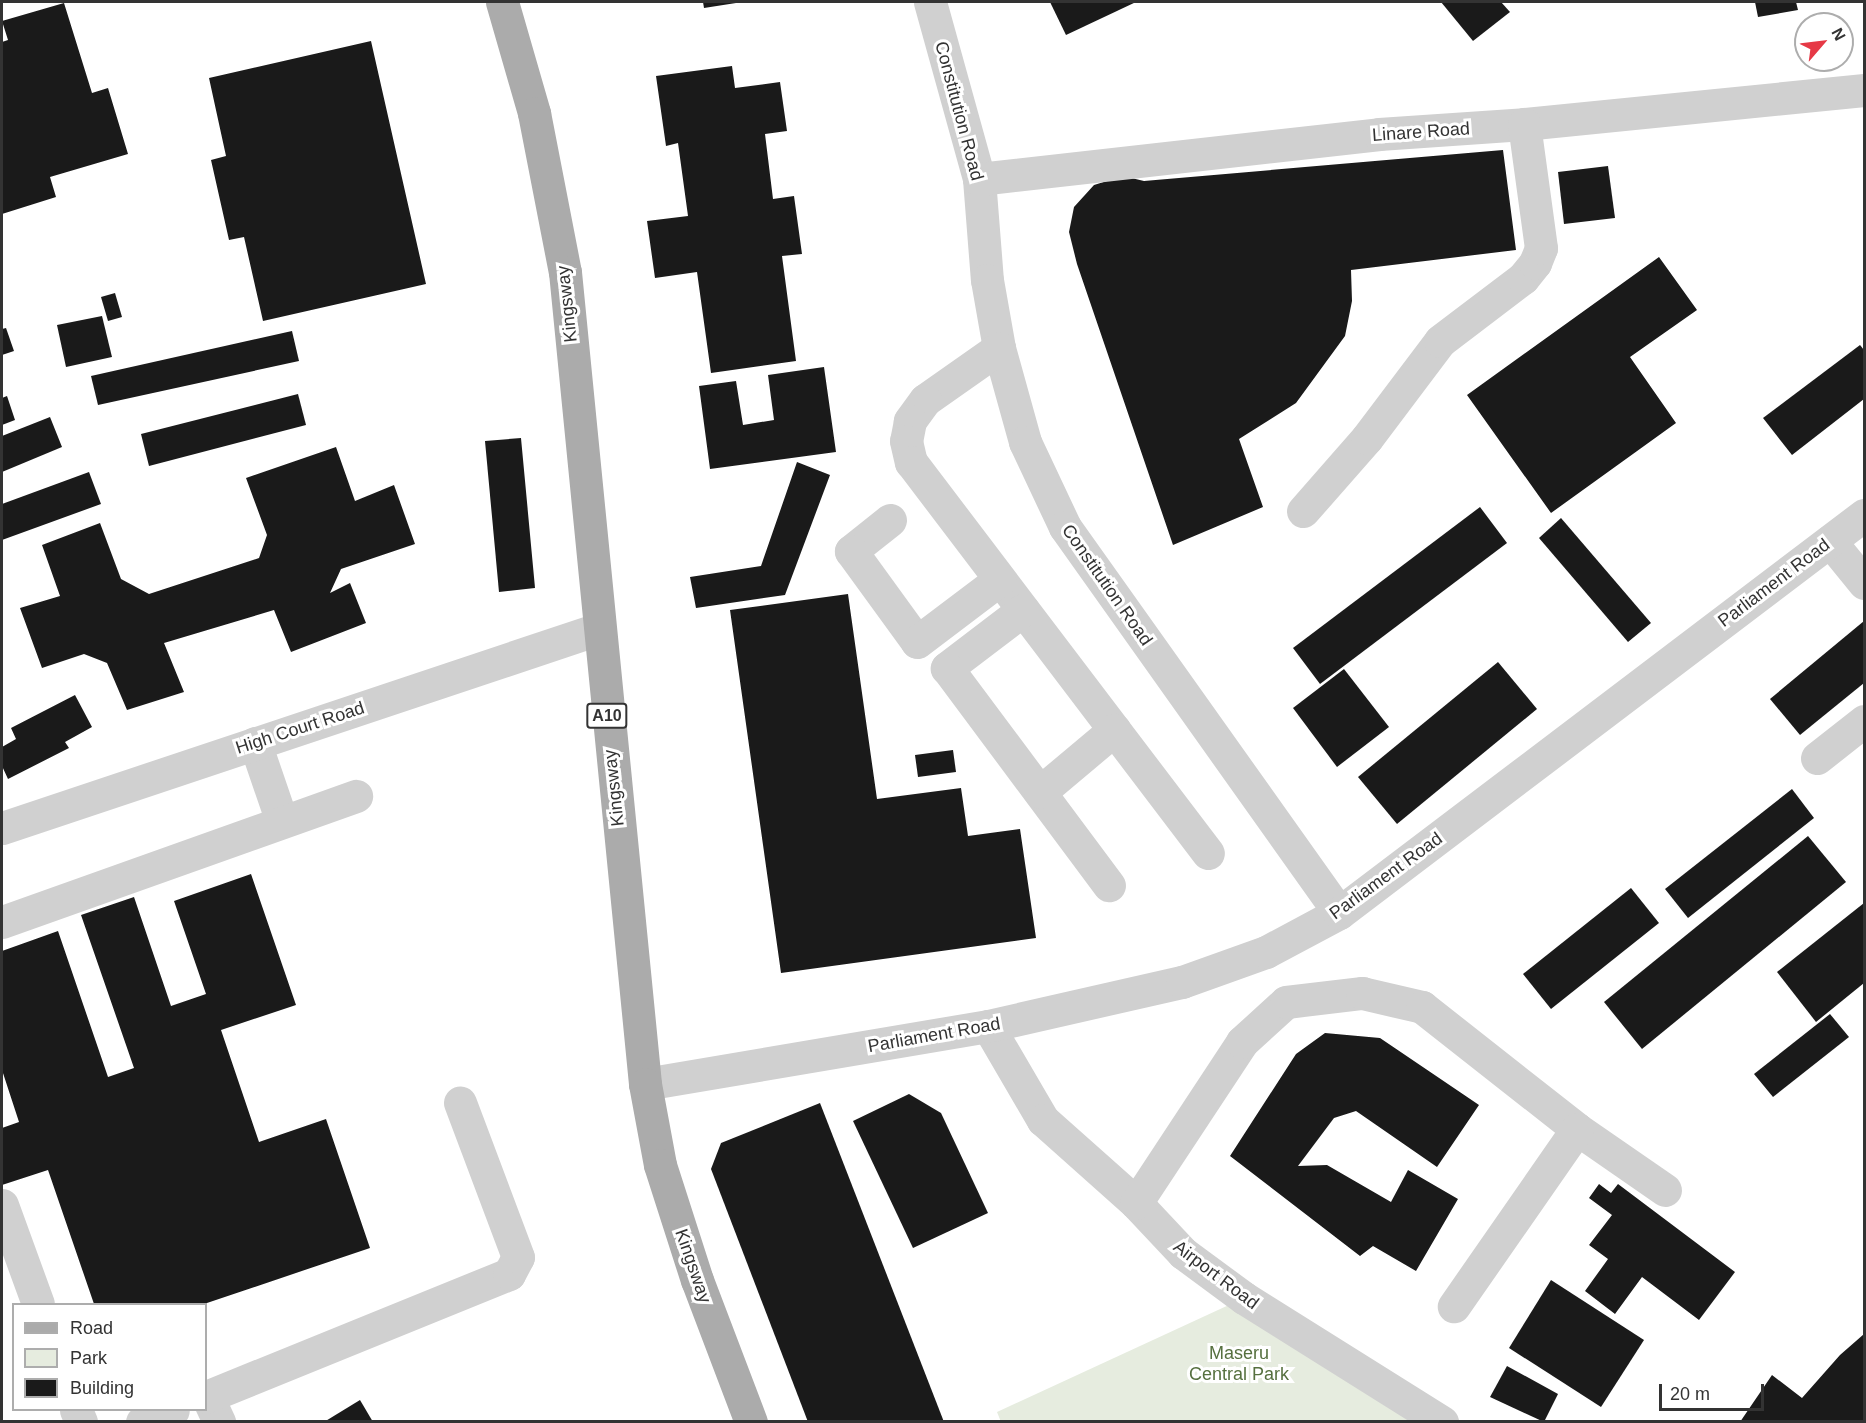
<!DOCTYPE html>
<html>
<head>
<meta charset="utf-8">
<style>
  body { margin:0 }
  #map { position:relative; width:1866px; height:1423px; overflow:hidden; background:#fff; font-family:Arial,sans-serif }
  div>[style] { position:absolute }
  .green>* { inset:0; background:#e6ecdf }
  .building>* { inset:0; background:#1a1a1a }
  .minor>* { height:33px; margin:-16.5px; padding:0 16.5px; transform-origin:16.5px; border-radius:16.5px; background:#d0d0d0 }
  .major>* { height:33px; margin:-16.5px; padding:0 16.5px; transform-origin:16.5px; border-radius:16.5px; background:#ababab }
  span { translate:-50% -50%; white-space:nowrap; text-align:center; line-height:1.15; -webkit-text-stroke:6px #fff; paint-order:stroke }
  .shield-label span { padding:2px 4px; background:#fff; border:2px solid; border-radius:4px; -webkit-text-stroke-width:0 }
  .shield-label { font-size:16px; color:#333; font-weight:700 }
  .street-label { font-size:18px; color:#333 }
  .park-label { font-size:18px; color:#56703f }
  .frame { position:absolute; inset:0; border:3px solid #333; pointer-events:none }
  .legend { position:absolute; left:12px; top:1303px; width:195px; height:108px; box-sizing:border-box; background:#fff; border:2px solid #adadad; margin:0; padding:8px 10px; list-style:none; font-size:18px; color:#333 }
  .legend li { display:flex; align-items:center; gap:12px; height:30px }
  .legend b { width:30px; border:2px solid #adadad }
  .north { position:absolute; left:1794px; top:12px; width:60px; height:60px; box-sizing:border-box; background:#fff; border:2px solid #adadad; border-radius:50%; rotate:62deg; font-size:16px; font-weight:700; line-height:24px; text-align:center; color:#333 }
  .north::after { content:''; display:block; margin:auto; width:21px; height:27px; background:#e63946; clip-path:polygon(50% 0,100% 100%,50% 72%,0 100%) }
  .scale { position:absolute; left:1659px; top:1384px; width:105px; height:27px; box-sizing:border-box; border:3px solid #333; border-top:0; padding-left:8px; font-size:18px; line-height:21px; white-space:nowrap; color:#333; -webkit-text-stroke:4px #fff; paint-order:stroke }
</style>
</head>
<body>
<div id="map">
  <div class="green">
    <div style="clip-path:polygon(1244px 1298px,1437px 1421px,1001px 1422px,997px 1412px)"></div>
  </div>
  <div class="building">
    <div style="clip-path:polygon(703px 2px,735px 2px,736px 3px,704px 8px)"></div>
    <div style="clip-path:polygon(1050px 2px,1136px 2px,1066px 35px)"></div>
    <div style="clip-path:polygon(1441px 2px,1501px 2px,1510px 12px,1473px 41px)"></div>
    <div style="clip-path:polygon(1755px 2px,1796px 2px,1798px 10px,1758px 17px)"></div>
    <div style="clip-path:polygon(64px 3px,92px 93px,108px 88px,128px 154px,50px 177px,56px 197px,2px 214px,2px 42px,8px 40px,2px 21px)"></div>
    <div style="clip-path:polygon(371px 41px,426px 284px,263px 321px,244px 237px,229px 240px,211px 160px,226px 156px,209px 78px)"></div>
    <div style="clip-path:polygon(732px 66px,735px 88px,780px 82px,787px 131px,765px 134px,773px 199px,794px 196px,802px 254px,782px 256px,796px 361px,711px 373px,697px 272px,655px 278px,647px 221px,688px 216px,678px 143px,666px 146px,656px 76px)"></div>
    <div style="clip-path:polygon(1503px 150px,1516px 250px,1351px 270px,1352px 301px,1345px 336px,1296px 403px,1239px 439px,1263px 507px,1173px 545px,1077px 264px,1069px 232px,1074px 207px,1094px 185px,1123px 176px,1144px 181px)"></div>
    <div style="clip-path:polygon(1608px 166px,1615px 218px,1564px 224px,1558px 172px)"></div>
    <div style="clip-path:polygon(1659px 257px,1697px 310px,1630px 357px,1676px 423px,1551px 513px,1467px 395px)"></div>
    <div style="clip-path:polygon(115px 293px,122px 317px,108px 321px,101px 297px)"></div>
    <div style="clip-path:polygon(102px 316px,112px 357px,66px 367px,57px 325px)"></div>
    <div style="clip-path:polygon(6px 328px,14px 351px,2px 355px,2px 329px)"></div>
    <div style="clip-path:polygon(292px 331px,299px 361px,98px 405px,91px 376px)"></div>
    <div style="clip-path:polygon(1860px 345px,1864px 350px,1864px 399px,1792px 455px,1763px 418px)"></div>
    <div style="clip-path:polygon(824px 367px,836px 452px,710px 469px,699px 386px,736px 381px,743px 425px,774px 420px,768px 375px)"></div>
    <div style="clip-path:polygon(298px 394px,306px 425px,149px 466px,141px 434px)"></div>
    <div style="clip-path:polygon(7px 396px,15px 420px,2px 425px,2px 398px)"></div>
    <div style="clip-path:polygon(50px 417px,62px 447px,2px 472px,2px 436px)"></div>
    <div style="clip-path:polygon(521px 438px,535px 588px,499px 592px,485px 441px)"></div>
    <div style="clip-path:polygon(336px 447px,355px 501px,394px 485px,415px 544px,341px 569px,330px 593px,350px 583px,366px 623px,291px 652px,274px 610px,164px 643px,184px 692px,127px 710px,107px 663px,84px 654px,42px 668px,20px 608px,60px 596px,42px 545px,100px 523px,121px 579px,149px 594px,259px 558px,267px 535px,246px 478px)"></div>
    <div style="clip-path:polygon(797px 462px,830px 475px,785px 595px,696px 608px,690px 577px,761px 566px)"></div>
    <div style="clip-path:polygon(89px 472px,101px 504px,2px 540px,2px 504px)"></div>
    <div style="clip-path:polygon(1480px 507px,1507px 543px,1320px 684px,1293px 648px)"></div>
    <div style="clip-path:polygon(1561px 518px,1651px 623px,1628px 642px,1539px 538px)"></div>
    <div style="clip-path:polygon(848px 594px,877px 799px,961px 788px,968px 836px,1020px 829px,1036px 938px,781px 973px,730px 610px)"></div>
    <div style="clip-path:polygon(1864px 621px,1864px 683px,1800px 735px,1770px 699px)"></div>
    <div style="clip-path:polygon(1498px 662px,1537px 709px,1397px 824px,1358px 777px)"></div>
    <div style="clip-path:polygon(1344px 669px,1389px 727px,1337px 767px,1293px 708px)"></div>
    <div style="clip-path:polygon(75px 695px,92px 727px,65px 742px,69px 748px,8px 779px,2px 766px,2px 747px,16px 739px,11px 728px)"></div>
    <div style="clip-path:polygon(953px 750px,956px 772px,918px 777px,915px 755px)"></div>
    <div style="clip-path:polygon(1792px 789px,1814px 818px,1688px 918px,1665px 889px)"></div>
    <div style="clip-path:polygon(1808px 836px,1846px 882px,1642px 1049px,1604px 1002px)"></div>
    <div style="clip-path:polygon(251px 874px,296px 1005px,221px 1030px,259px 1142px,326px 1119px,370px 1248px,204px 1304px,94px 1304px,48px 1170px,2px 1185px,2px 1128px,19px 1122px,2px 1070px,2px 951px,58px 931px,108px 1077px,134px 1068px,81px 915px,134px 897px,171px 1006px,206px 994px,174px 901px)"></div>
    <div style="clip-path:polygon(1631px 888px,1659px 923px,1551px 1009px,1523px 974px)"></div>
    <div style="clip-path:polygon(1864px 903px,1864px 983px,1816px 1022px,1777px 972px)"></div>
    <div style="clip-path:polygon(1830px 1014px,1849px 1037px,1773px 1097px,1754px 1074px)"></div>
    <div style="clip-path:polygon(1325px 1033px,1380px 1038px,1479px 1105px,1437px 1167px,1356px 1111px,1334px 1118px,1298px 1166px,1327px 1165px,1391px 1202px,1408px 1170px,1458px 1199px,1416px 1271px,1373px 1246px,1360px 1256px,1230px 1156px,1296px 1054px)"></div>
    <div style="clip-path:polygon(909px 1094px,941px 1113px,988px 1213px,913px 1248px,853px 1121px)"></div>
    <div style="clip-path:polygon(820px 1103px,944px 1422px,808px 1422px,711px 1169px,721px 1143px)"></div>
    <div style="clip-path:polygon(1599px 1184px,1611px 1193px,1618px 1184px,1735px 1272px,1699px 1320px,1642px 1277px,1615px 1314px,1585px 1291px,1608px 1259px,1589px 1245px,1612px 1215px,1589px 1198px)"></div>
    <div style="clip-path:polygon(1551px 1280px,1644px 1340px,1601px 1407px,1509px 1348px)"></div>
    <div style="clip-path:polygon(1864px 1334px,1864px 1422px,1740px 1422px,1772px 1375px,1802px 1398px,1840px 1355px)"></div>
    <div style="clip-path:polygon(1507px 1366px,1558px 1394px,1544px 1422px,1490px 1397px)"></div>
    <div style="clip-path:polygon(360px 1400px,373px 1422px,324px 1422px)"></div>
  </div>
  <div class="minor">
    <div style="left:930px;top:2px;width:184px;rotate:74.5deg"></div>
    <div style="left:979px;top:179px;width:101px;rotate:85.5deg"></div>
    <div style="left:987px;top:280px;width:69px;rotate:80deg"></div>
    <div style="left:999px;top:348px;width:98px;rotate:74.5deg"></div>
    <div style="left:1025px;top:442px;width:94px;rotate:64.8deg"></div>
    <div style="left:1065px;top:527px;width:473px;rotate:54.6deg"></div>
    <div style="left:979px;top:179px;width:403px;rotate:-6.4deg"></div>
    <div style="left:1379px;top:134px;width:145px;rotate:-3.9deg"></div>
    <div style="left:1524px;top:124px;width:342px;rotate:-5.7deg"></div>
    <div style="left:999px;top:348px;width:90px;rotate:144.9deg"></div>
    <div style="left:925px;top:400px;width:26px;rotate:126deg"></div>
    <div style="left:910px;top:421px;width:20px;rotate:101deg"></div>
    <div style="left:906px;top:441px;width:22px;rotate:77deg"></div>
    <div style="left:911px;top:462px;width:491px;rotate:52.8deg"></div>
    <div style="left:1303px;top:511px;width:97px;rotate:-48.8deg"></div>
    <div style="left:1367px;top:438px;width:121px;rotate:-53deg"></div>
    <div style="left:1440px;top:341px;width:104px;rotate:-37.2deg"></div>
    <div style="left:1523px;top:278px;width:19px;rotate:-51deg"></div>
    <div style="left:1535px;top:263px;width:16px;rotate:-68deg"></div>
    <div style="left:1541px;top:248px;width:125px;rotate:-97.8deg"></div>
    <div style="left:890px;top:520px;width:50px;rotate:141.5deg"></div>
    <div style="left:851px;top:551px;width:112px;rotate:54deg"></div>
    <div style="left:917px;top:642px;width:103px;rotate:-37.1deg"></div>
    <div style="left:1830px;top:541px;width:54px;rotate:51deg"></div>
    <div style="left:1023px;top:610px;width:96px;rotate:142.7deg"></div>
    <div style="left:947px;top:668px;width:271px;rotate:53.3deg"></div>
    <div style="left:255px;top:743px;width:83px;rotate:71.1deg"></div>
    <div style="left:1817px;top:758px;width:60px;rotate:-38.2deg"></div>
    <div style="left:1040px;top:792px;width:97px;rotate:-40deg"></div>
    <div style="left:2px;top:828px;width:628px;rotate:-18.46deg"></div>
    <div style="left:2px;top:922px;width:376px;rotate:-19.6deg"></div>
    <div style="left:988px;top:1026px;width:109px;rotate:59.7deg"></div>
    <div style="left:1043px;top:1120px;width:125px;rotate:41.7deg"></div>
    <div style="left:1136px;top:1203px;width:69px;rotate:46.8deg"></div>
    <div style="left:1183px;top:1253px;width:76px;rotate:36.4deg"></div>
    <div style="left:1244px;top:1298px;width:234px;rotate:32.1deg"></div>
    <div style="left:645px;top:1084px;width:348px;rotate:-9.6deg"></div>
    <div style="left:988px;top:1026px;width:199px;rotate:-12.8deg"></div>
    <div style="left:1182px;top:982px;width:89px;rotate:-19.7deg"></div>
    <div style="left:1266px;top:952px;width:83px;rotate:-28.1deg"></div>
    <div style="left:1339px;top:913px;width:659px;rotate:-37.17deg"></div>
    <div style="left:1577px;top:1129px;width:107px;rotate:34.7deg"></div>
    <div style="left:1136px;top:1203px;width:193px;rotate:-56.6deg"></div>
    <div style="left:1242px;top:1042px;width:59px;rotate:-42.3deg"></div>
    <div style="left:1286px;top:1002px;width:77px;rotate:-6.8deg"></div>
    <div style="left:1362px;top:993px;width:62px;rotate:13.1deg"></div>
    <div style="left:1422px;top:1007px;width:197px;rotate:38.2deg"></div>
    <div style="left:1577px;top:1129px;width:216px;rotate:124.8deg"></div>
    <div style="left:2px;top:1205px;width:105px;rotate:70deg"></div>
    <div style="left:207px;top:1396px;width:29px;rotate:65deg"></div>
    <div style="left:206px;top:1397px;width:327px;rotate:-22.1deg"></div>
    <div style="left:509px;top:1274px;width:19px;rotate:-62deg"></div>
    <div style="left:518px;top:1257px;width:165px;rotate:-110.6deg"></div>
    <div style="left:76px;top:1410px;width:13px;rotate:67deg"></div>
    <div style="left:142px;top:1422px;width:33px;rotate:-21deg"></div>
  </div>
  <div class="major">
    <div style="left:502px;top:2px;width:116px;rotate:73.9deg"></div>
    <div style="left:534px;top:113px;width:162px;rotate:79deg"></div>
    <div style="left:565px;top:272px;width:816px;rotate:84.37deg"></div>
    <div style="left:645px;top:1084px;width:82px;rotate:79.5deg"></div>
    <div style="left:660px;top:1165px;width:121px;rotate:72.2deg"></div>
    <div style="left:697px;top:1280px;width:152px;rotate:69.2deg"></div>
  </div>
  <div class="shield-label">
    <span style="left:607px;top:716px">A10</span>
  </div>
  <div class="street-label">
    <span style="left:959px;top:111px;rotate:75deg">Constitution Road</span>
    <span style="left:1421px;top:132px;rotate:-4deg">Linare Road</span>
    <span style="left:567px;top:304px;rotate:-96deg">Kingsway</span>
    <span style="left:1774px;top:583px;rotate:-37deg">Parliament Road</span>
    <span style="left:1107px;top:585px;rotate:55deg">Constitution Road</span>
    <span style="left:300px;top:728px;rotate:-18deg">High Court Road</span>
    <span style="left:614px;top:788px;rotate:-96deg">Kingsway</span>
    <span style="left:1386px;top:876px;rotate:-36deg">Parliament Road</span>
    <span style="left:934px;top:1035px;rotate:-10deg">Parliament Road</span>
    <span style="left:693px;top:1266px;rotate:71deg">Kingsway</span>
    <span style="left:1216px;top:1275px;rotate:37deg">Airport Road</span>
  </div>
  <div class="park-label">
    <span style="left:1239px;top:1364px">Maseru<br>Central Park</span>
  </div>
  <div class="frame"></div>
  <ul class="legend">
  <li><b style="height:8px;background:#ababab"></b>Road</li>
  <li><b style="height:16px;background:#e6ecdf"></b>Park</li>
  <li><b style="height:16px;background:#1a1a1a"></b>Building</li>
  </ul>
  <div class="north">N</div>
  <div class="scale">20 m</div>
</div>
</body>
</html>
